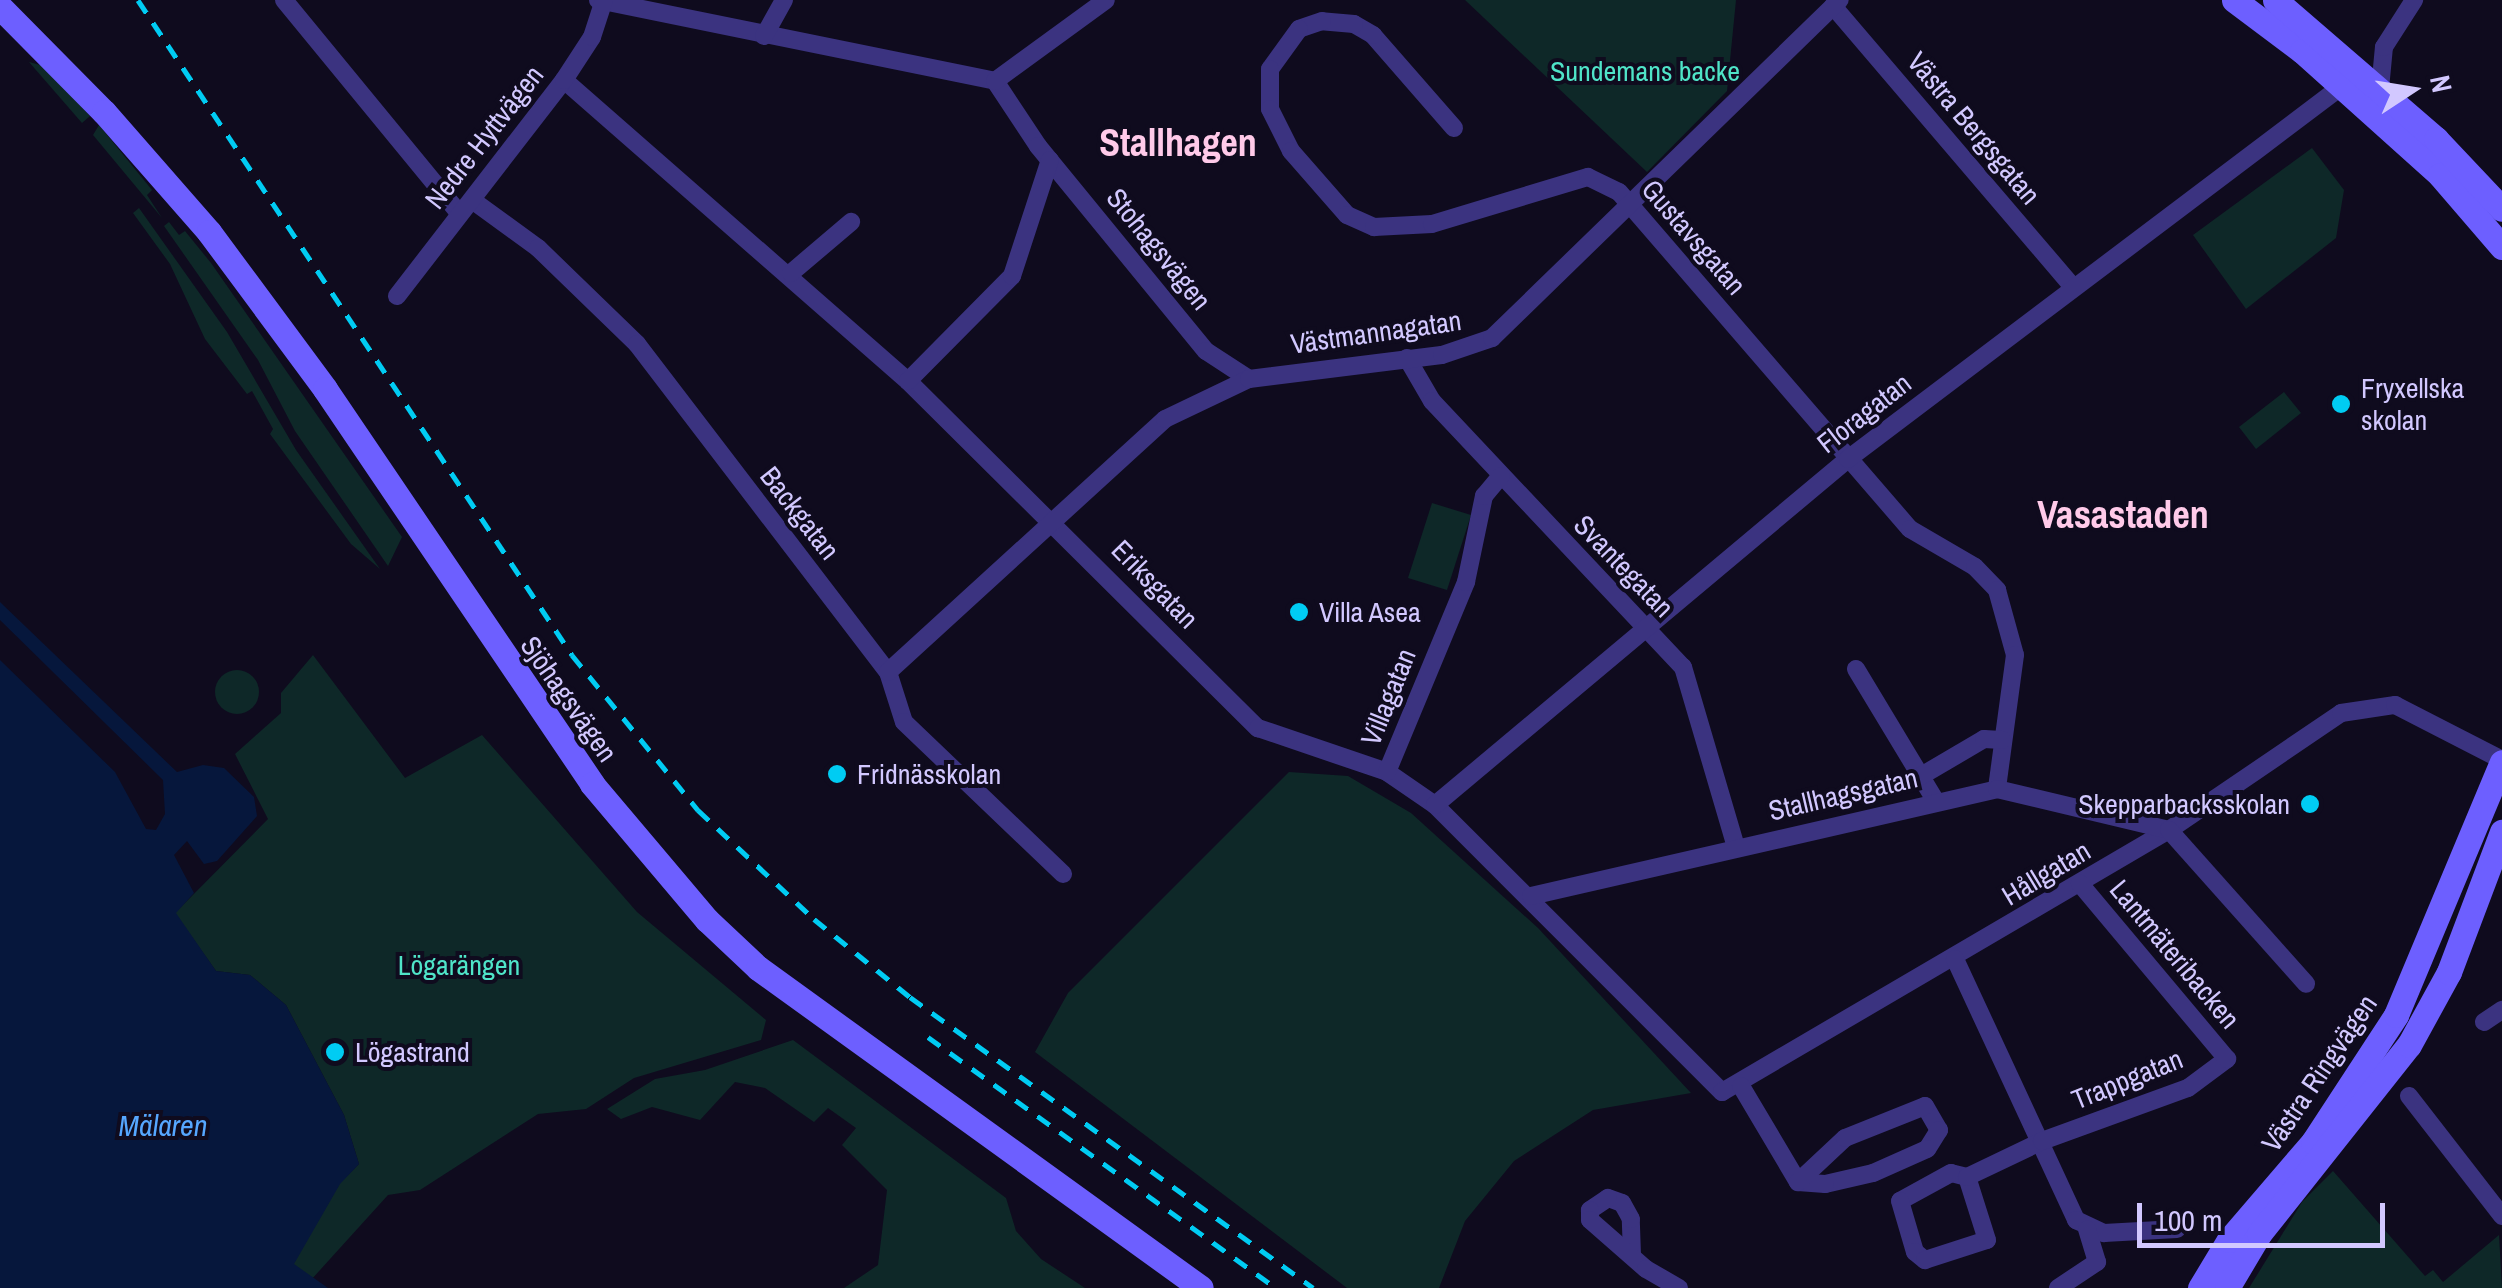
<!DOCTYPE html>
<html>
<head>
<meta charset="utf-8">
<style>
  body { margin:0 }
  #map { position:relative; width:2502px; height:1288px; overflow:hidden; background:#0f0b1e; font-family:"Archivo Narrow",sans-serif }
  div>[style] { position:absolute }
  .green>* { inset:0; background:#0e2828 }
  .round { border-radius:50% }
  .water>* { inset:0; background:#06173c }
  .minor>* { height:18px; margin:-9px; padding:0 9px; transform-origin:9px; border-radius:9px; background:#3b3380 }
  .secondary>* { height:25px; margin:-12.5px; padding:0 12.5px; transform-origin:12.5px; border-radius:12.5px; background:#6d5fff }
  .rail>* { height:5px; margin-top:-2.5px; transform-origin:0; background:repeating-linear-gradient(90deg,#00ccf3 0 15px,transparent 0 27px) }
  .dots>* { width:28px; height:28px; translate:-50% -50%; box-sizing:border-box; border:5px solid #0f0b1e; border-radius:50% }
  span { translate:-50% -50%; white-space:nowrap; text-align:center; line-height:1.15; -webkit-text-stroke:8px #0f0b1e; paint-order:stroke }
  .park-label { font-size:28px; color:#4fe4c8 }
  .street-label { font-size:28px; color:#d2c8ff }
  .poi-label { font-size:28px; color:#d2c8ff }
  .left { translate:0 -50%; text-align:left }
  .right { translate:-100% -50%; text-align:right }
  .water-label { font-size:30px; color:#56a7ff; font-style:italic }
  .district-label { font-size:38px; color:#ffcae9; font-weight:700 }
  .north { position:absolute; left:2362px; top:40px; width:100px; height:100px; -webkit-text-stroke:8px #0f0b1e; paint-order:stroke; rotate:78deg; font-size:28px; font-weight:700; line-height:40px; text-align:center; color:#d2c8ff }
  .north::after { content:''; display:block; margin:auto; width:35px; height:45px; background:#d2c8ff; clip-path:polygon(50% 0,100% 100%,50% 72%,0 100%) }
  .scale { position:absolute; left:2137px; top:1203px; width:248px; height:45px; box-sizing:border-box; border:5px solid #d2c8ff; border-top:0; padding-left:12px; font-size:30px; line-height:35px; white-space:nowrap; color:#d2c8ff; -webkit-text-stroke:8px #0f0b1e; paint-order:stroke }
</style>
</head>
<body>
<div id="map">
  <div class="green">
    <div style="clip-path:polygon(1465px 0,1736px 0,1727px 91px,1647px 172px)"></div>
    <div style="clip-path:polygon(29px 62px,44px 66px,90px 116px,82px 123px)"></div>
    <div style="clip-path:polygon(99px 125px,152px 190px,147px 195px,162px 218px,93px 135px)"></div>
    <div style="clip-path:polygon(2312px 148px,2344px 190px,2336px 238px,2246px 309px,2193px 235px)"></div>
    <div style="clip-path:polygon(139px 208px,227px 332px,296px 450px,380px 569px,351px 544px,270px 434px,273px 429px,252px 391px,247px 394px,205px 339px,170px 264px,133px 213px)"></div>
    <div style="clip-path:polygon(169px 222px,179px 235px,185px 231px,211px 263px,402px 537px,388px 566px,295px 431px,258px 360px,164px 226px)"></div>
    <div style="clip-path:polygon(2284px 392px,2301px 413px,2256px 449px,2239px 427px)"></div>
    <div style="clip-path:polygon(1432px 503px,1471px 515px,1447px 590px,1408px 578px)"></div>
    <div style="clip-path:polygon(313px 655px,405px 778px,482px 735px,637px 912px,766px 1020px,761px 1040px,634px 1078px,586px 1109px,538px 1114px,420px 1190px,388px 1195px,311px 1280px,293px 1264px,340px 1183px,359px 1164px,344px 1115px,286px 1005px,250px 975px,216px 971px,175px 913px,268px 819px,235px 754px,281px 713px,281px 693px)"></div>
    <div class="round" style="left:215px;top:670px;width:44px;height:44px"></div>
    <div style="clip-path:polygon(1289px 772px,1348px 776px,1411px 813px,1538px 928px,1691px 1093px,1593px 1110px,1514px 1161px,1465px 1221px,1439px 1288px,1347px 1288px,1035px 1052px,1068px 993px)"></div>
    <div style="clip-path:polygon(793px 1040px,1006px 1198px,1016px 1231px,1041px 1259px,1085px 1288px,844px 1288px,878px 1265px,887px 1190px,842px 1145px,856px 1128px,828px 1108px,814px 1122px,765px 1088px,735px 1082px,700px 1120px,652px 1107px,621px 1119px,607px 1109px,655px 1079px,705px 1070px)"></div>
    <div style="clip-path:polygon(2333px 1171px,2425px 1276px,2433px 1270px,2443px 1282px,2499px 1235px,2502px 1288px,2249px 1288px,2302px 1202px)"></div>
  </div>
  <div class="water">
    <div style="clip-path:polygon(0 602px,177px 772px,203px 765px,224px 768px,254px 797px,257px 816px,217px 861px,204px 864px,187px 841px,174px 855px,194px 893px,176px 913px,216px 971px,250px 975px,286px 1005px,344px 1115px,359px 1164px,340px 1184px,294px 1264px,328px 1288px,0 1288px,0 660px,115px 772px,146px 829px,156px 830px,165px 814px,163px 780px,0 620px)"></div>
  </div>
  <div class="minor">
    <div style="left:284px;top:0;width:277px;rotate:50.6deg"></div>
    <div style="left:598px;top:0;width:405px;rotate:11.5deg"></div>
    <div style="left:995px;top:81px;width:78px;rotate:56.5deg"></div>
    <div style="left:1038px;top:146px;width:265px;rotate:50.7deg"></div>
    <div style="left:1206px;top:351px;width:51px;rotate:33.1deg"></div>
    <div style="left:1833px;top:6px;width:368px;rotate:49.5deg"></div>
    <div style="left:764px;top:36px;width:41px;rotate:-60.9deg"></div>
    <div style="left:564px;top:80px;width:457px;rotate:41.2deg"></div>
    <div style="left:908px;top:381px;width:493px;rotate:44.8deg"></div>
    <div style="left:1258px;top:728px;width:136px;rotate:18.8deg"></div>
    <div style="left:1387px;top:772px;width:58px;rotate:34.5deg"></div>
    <div style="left:1435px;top:805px;width:406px;rotate:45deg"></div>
    <div style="left:1722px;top:1092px;width:518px;rotate:-30.38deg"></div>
    <div style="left:2169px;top:830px;width:208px;rotate:-34.2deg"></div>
    <div style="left:2341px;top:713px;width:55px;rotate:-8.4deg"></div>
    <div style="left:2395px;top:705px;width:120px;rotate:27.2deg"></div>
    <div style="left:995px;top:81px;width:137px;rotate:-36.1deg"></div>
    <div style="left:2380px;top:89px;width:42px;rotate:-84.6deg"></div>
    <div style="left:2384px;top:47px;width:56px;rotate:-57.4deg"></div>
    <div style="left:1454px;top:128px;width:123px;rotate:-131.1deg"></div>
    <div style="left:1373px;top:35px;width:22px;rotate:-150deg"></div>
    <div style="left:1354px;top:24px;width:32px;rotate:-175deg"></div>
    <div style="left:1322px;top:21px;width:24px;rotate:161deg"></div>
    <div style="left:1299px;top:29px;width:49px;rotate:125.9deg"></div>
    <div style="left:1270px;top:69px;width:40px;rotate:90deg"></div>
    <div style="left:1270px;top:109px;width:47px;rotate:63.4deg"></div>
    <div style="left:1291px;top:151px;width:85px;rotate:48.8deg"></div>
    <div style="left:1347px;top:215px;width:30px;rotate:24deg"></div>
    <div style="left:1374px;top:227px;width:58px;rotate:-3deg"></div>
    <div style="left:1432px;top:224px;width:163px;rotate:-16.8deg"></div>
    <div style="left:1588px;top:177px;width:34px;rotate:26deg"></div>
    <div style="left:1619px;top:192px;width:445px;rotate:49.2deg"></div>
    <div style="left:1910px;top:529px;width:75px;rotate:30.3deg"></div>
    <div style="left:1975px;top:567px;width:32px;rotate:46deg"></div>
    <div style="left:1997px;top:590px;width:67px;rotate:74.5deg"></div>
    <div style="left:2015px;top:655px;width:135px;rotate:97.7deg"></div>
    <div style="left:472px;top:200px;width:82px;rotate:36deg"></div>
    <div style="left:538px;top:248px;width:138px;rotate:44.1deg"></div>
    <div style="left:637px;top:344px;width:413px;rotate:52.6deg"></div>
    <div style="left:888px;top:672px;width:52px;rotate:72.3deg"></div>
    <div style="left:904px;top:722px;width:220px;rotate:43.7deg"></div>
    <div style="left:791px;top:273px;width:79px;rotate:-40.4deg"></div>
    <div style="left:397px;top:296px;width:273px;rotate:-52.3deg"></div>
    <div style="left:564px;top:80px;width:51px;rotate:-56.9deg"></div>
    <div style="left:592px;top:37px;width:39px;rotate:-72deg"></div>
    <div style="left:1407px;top:358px;width:50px;rotate:59.8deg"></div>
    <div style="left:1432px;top:401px;width:366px;rotate:46.7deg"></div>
    <div style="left:1683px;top:667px;width:188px;rotate:73.6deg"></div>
    <div style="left:908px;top:381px;width:148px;rotate:-45.3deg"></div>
    <div style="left:1012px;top:276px;width:122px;rotate:-71.9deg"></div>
    <div style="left:1856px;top:669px;width:153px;rotate:58.9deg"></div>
    <div style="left:888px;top:672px;width:375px;rotate:-42.4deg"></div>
    <div style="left:1165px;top:419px;width:93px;rotate:-25.5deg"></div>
    <div style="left:1249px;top:379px;width:194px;rotate:-7.1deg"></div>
    <div style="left:1442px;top:355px;width:53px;rotate:-18.8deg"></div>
    <div style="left:1492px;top:338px;width:485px;rotate:-44.2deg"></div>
    <div style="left:1387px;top:772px;width:206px;rotate:-67.4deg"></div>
    <div style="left:1466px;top:582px;width:88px;rotate:-78.2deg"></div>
    <div style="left:1484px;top:496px;width:26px;rotate:-50deg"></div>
    <div style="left:1921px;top:776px;width:73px;rotate:-30.4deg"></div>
    <div style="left:1984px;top:739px;width:18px;rotate:3deg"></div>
    <div style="left:1435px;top:805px;width:539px;rotate:-39.96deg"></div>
    <div style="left:1848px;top:459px;width:619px;rotate:-37.06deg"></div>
    <div style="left:1531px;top:896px;width:478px;rotate:-12.9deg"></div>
    <div style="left:1997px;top:789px;width:177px;rotate:13.4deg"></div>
    <div style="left:2169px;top:830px;width:206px;rotate:48.3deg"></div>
    <div style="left:1955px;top:959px;width:288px;rotate:65.1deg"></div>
    <div style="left:2076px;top:1220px;width:31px;rotate:25deg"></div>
    <div style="left:2104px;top:1233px;width:73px;rotate:-3.1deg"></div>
    <div style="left:2484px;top:1022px;width:22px;rotate:-34deg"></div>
    <div style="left:1741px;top:1086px;width:112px;rotate:59.3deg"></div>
    <div style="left:2409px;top:1096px;width:152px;rotate:52.2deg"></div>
    <div style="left:1925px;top:1106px;width:28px;rotate:60deg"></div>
    <div style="left:1939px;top:1130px;width:22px;rotate:122deg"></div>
    <div style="left:1927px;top:1149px;width:59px;rotate:156deg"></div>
    <div style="left:1873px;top:1173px;width:49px;rotate:167.1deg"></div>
    <div style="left:1825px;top:1184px;width:27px;rotate:-176deg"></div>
    <div style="left:1798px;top:1182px;width:64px;rotate:-43.1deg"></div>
    <div style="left:1845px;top:1138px;width:86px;rotate:-21.8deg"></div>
    <div style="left:1967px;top:1177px;width:16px;rotate:-166deg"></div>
    <div style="left:1951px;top:1173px;width:58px;rotate:151.2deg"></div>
    <div style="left:1900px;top:1201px;width:53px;rotate:73.6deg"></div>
    <div style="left:1915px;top:1252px;width:13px;rotate:39deg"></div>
    <div style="left:1925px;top:1260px;width:65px;rotate:-17.9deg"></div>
    <div style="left:1987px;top:1240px;width:66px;rotate:-107.6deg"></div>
    <div style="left:1967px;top:1177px;width:83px;rotate:-25.6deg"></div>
    <div style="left:2042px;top:1141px;width:155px;rotate:-20deg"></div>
    <div style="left:2188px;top:1088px;width:49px;rotate:-36.6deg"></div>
    <div style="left:2227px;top:1059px;width:229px;rotate:-130deg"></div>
    <div style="left:1632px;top:1255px;width:36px;rotate:-92deg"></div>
    <div style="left:1631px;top:1219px;width:18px;rotate:-119deg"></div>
    <div style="left:1622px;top:1203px;width:15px;rotate:-160deg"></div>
    <div style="left:1608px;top:1198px;width:22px;rotate:146deg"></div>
    <div style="left:1590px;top:1210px;width:10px;rotate:90deg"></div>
    <div style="left:1590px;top:1220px;width:74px;rotate:41.2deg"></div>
    <div style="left:1646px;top:1269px;width:38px;rotate:30deg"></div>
    <div style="left:2058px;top:1288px;width:47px;rotate:-33.7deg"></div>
    <div style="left:2097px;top:1262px;width:34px;rotate:-107deg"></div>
  </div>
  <div class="secondary">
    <div style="left:2234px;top:0;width:85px;rotate:36.9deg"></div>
    <div style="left:2302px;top:51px;width:186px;rotate:41.9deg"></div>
    <div style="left:2440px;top:175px;width:95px;rotate:49.3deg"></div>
    <div style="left:2275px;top:0;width:213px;rotate:40.8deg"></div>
    <div style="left:2436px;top:139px;width:96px;rotate:46.7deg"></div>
    <div style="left:0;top:7px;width:148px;rotate:45.3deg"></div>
    <div style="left:104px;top:112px;width:159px;rotate:48.8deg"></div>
    <div style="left:209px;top:232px;width:195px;rotate:53.5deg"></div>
    <div style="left:325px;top:389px;width:477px;rotate:55.9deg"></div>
    <div style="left:592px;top:784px;width:178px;rotate:49.8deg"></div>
    <div style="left:707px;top:920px;width:70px;rotate:43.3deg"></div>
    <div style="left:758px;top:968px;width:546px;rotate:35.84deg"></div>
    <div style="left:2200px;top:1288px;width:56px;rotate:-58.9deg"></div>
    <div style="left:2229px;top:1240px;width:129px;rotate:-49.4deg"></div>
    <div style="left:2313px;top:1142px;width:152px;rotate:-56.8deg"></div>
    <div style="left:2396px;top:1015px;width:274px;rotate:-67.3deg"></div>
    <div style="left:2227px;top:1288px;width:63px;rotate:-59.3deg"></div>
    <div style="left:2259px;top:1234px;width:241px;rotate:-51.6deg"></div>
    <div style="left:2409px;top:1045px;width:83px;rotate:-61.3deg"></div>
    <div style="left:2449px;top:972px;width:150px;rotate:-69.3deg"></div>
  </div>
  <div class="rail">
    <div style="left:138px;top:0;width:786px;rotate:56.47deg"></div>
    <div style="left:572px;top:655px;width:200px;rotate:50.9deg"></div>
    <div style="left:698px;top:810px;width:159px;rotate:43.2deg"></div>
    <div style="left:814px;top:919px;width:124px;rotate:39.1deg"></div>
    <div style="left:910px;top:997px;width:497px;rotate:35.8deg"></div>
    <div style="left:928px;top:1037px;width:429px;rotate:35.8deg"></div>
  </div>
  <div class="dots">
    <div style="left:2341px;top:404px;background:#00ccf3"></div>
    <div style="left:1299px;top:612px;background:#00ccf3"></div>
    <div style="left:837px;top:774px;background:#00ccf3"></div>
    <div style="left:2310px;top:804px;background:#00ccf3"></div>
    <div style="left:335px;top:1052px;background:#00ccf3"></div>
  </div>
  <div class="park-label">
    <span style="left:1645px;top:71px">Sundemans backe</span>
    <span style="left:459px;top:965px">Lögarängen</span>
  </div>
  <div class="street-label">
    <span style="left:1974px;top:128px;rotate:50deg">Västra Bergsgatan</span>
    <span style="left:484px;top:137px;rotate:-52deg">Nedre Hyttvägen</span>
    <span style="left:1694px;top:237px;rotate:49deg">Gustavsgatan</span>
    <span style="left:1159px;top:249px;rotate:51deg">Stohagsvägen</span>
    <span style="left:1376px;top:332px;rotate:-8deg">Västmannagatan</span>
    <span style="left:1864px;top:413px;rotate:-38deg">Floragatan</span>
    <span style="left:800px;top:513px;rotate:52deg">Backgatan</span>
    <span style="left:1624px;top:566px;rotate:46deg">Svantegatan</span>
    <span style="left:1155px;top:584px;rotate:46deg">Eriksgatan</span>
    <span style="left:1388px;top:697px;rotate:-68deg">Villagatan</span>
    <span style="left:569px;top:699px;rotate:55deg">Sjöhagsvägen</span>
    <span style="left:1843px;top:794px;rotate:-13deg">Stallhagsgatan</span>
    <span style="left:2046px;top:873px;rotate:-31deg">Hållgatan</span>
    <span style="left:2175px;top:954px;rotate:50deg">Lantmäteribacken</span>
    <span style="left:2319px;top:1073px;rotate:-56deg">Västra Ringvägen</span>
    <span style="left:2127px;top:1079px;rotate:-22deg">Trappgatan</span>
  </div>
  <div class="poi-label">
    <span class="left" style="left:2361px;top:404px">Fryxellska<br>skolan</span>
    <span class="left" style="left:1319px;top:612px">Villa Asea</span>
    <span class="left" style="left:857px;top:774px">Fridnässkolan</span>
    <span class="right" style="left:2290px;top:804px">Skepparbacksskolan</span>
    <span class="left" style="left:355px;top:1052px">Lögastrand</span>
  </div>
  <div class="water-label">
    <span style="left:163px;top:1125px">Mälaren</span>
  </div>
  <div class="district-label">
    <span style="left:1178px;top:143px">Stallhagen</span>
    <span style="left:2123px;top:515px">Vasastaden</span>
  </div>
  <div class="north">N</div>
  <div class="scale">100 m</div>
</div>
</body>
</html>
